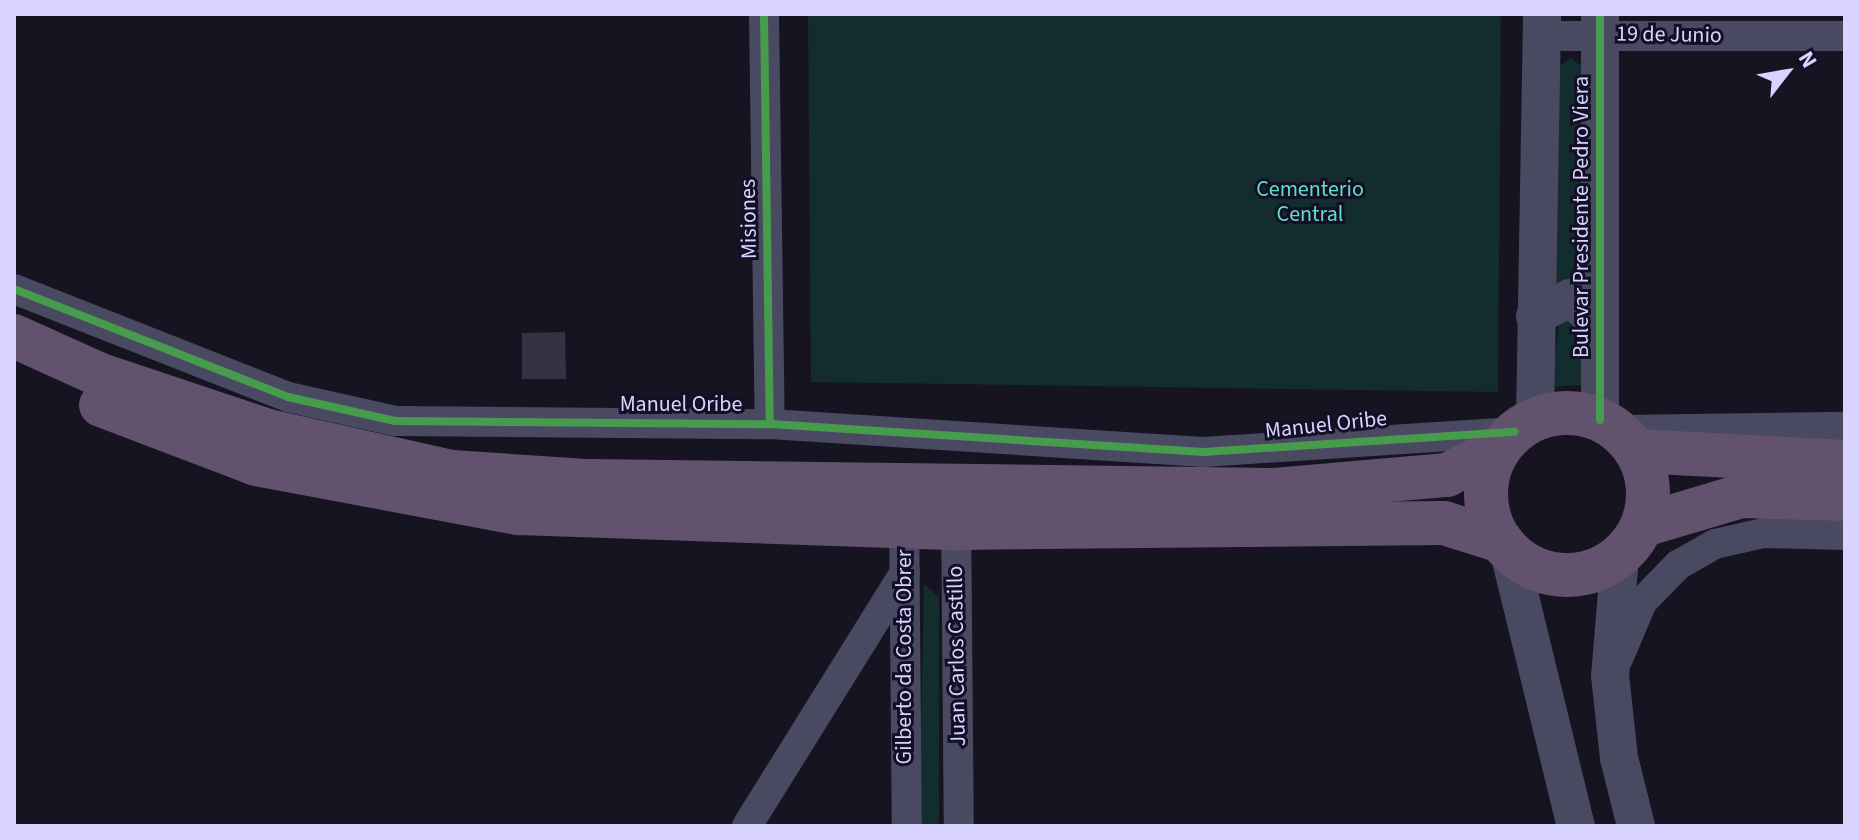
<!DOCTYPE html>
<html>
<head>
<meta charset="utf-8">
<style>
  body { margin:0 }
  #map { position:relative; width:1859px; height:840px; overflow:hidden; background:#161421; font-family:"Source Sans 3",sans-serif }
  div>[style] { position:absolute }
  .green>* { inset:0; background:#132c2d }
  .building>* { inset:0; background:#343243 }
  .minor>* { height:30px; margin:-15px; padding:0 15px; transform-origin:15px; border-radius:15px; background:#4a4962 }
  .tertiary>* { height:38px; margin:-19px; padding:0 19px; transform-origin:19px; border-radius:19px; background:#4a4962 }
  .trunk>* { height:44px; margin:-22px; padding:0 22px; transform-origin:22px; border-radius:22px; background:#62526e }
  .trunk>.ring { margin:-22px; padding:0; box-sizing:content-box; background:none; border:44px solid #62526e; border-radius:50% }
  .cycleway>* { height:8px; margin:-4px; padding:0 4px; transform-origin:4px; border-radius:4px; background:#469c4c }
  span { translate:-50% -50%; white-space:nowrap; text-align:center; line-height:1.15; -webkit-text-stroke:6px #130f26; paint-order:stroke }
  .street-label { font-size:22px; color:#d9d4ff }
  .park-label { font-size:22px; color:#5fe0c0 }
  .frame { position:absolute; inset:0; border:16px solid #d9d4ff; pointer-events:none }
  .north { position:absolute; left:1747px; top:32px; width:80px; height:80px; -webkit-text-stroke:6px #130f26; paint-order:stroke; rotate:59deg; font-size:22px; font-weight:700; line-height:32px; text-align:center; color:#d9d4ff }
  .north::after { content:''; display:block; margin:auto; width:28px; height:36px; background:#d9d4ff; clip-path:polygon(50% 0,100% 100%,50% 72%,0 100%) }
</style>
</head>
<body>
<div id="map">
  <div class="green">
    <div style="clip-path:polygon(808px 14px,1501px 14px,1498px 392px,811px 382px)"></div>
    <div style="clip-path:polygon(1571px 58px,1584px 68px,1581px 292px,1554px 290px,1556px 68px)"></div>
    <div style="clip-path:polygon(1560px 315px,1583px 321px,1584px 385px,1551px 387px)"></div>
    <div style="clip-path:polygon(924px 584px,939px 597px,939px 826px,919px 826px)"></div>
  </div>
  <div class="building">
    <div style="clip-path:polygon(565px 332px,566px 379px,522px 379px,522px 333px)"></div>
  </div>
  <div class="minor">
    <div style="left:764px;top:14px;width:410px;rotate:89.2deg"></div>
    <div style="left:1541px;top:36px;width:304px"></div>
    <div style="left:14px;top:289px;width:295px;rotate:21.5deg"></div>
    <div style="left:288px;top:397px;width:110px;rotate:12.6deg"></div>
    <div style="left:395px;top:421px;width:375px;rotate:0.5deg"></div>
    <div style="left:770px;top:424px;width:434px;rotate:3.7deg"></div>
    <div style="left:1203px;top:452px;width:312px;rotate:-3.7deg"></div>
    <div style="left:1618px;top:430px;width:227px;rotate:-0.8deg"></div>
    <div style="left:904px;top:508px;width:318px;rotate:89.5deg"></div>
    <div style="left:956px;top:508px;width:318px;rotate:89.5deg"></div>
    <div style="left:1618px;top:659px;width:62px;rotate:-67.2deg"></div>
    <div style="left:1642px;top:602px;width:52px;rotate:-45.8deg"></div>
    <div style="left:1678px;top:565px;width:43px;rotate:-29.6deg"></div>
    <div style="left:1715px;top:544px;width:49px;rotate:-12.9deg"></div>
    <div style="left:1763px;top:533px;width:82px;rotate:1.4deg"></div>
    <div style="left:747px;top:826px;width:299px;rotate:-58.1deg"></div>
  </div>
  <div class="tertiary">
    <div style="left:1535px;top:316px;width:39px;rotate:-27deg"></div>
    <div style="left:1570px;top:298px;width:40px;rotate:41deg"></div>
    <div style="left:1535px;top:419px;width:405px;rotate:-89deg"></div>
    <div style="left:1600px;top:420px;width:406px;rotate:-90deg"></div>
    <div style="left:1509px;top:552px;width:282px;rotate:76.3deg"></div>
    <div style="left:1620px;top:557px;width:118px;rotate:94.8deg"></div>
    <div style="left:1610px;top:675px;width:83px;rotate:83.8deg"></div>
    <div style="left:1619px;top:758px;width:70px;rotate:76deg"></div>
  </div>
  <div class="trunk">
    <div style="left:14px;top:336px;width:92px;rotate:24.3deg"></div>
    <div style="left:98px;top:374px;width:179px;rotate:18.5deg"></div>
    <div style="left:268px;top:431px;width:189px;rotate:12.6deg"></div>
    <div style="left:452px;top:472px;width:137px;rotate:3.8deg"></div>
    <div style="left:589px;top:481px;width:686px;rotate:0.75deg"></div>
    <div style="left:1275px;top:490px;width:173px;rotate:-5deg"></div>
    <div style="left:1447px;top:475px;width:59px;rotate:-27deg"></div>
    <div style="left:101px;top:405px;width:166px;rotate:20.8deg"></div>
    <div style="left:256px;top:464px;width:268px;rotate:10.6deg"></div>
    <div style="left:519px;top:513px;width:437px;rotate:2deg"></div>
    <div style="left:956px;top:528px;width:488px;rotate:-0.6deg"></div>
    <div style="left:1444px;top:523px;width:60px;rotate:17.5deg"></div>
    <div class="ring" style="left:1486px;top:413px;width:118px;height:118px"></div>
    <div style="left:1636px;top:451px;width:209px;rotate:3deg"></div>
    <div style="left:1644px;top:525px;width:101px;rotate:-16.6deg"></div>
    <div style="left:1741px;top:496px;width:104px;rotate:1.7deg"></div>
  </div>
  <div class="cycleway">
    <div style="left:764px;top:14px;width:410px;rotate:89.2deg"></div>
    <div style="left:14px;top:289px;width:295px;rotate:21.5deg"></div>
    <div style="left:288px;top:397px;width:110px;rotate:12.6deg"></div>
    <div style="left:395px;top:421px;width:375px;rotate:0.5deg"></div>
    <div style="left:770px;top:424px;width:434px;rotate:3.7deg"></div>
    <div style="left:1203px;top:452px;width:312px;rotate:-3.7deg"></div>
    <div style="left:1600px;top:420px;width:406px;rotate:-90deg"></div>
  </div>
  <div class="street-label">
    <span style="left:1669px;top:35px;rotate:1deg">19 de Junio</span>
    <span style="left:1582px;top:217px;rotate:-90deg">Bulevar Presidente Pedro Viera</span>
    <span style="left:749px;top:219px;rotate:-91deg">Misiones</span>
    <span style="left:681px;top:405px">Manuel Oribe</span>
    <span style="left:1326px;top:425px;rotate:-6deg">Manuel Oribe</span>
    <span style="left:957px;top:656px;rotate:-91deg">Juan Carlos Castillo</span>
    <span style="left:905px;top:657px;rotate:-90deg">Gilberto da Costa Obrer</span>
  </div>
  <div class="park-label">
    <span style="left:1310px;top:202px">Cementerio<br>Central</span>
  </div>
  <div class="frame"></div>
  <div class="north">N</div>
</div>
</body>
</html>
